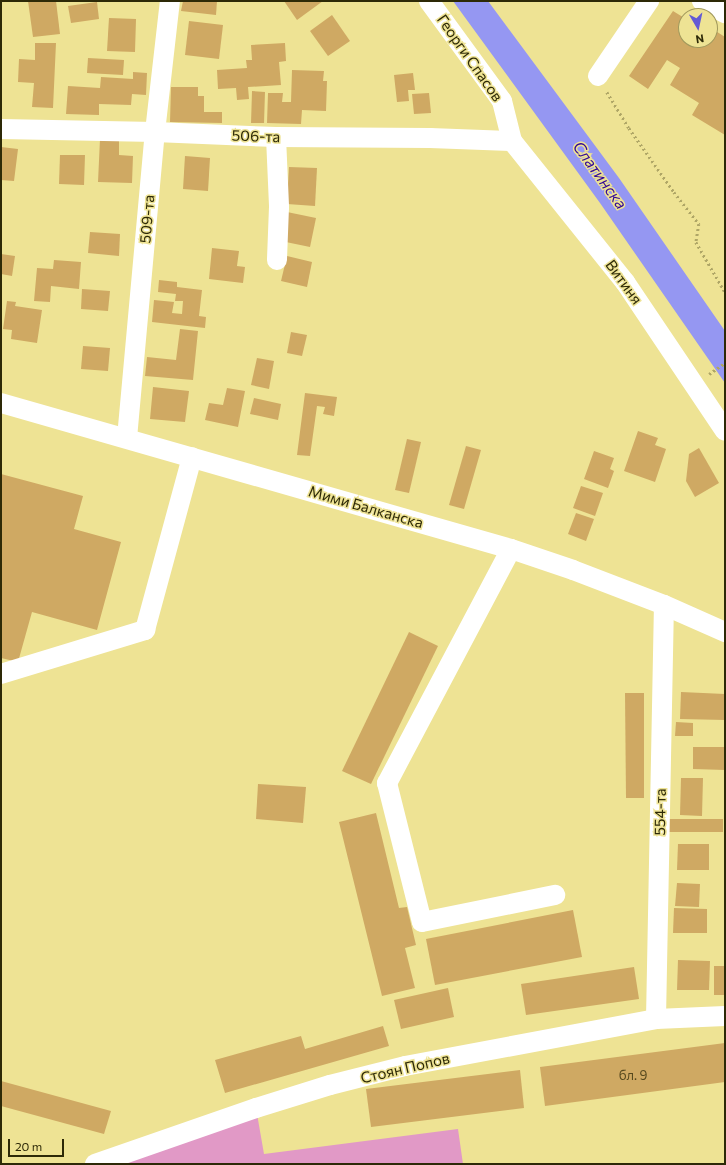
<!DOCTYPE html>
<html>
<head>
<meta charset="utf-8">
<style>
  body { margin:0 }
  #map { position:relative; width:726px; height:1165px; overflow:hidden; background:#eee394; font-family:Commissioner,sans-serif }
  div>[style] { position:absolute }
  .green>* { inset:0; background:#e199c6 }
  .water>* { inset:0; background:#9597f2 }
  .building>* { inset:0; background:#cfa963 }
  .path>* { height:2.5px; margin-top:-1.25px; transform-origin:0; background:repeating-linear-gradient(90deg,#afa666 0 2px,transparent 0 5px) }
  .minor>* { height:20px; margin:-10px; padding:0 10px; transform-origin:10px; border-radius:10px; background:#fff }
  span { translate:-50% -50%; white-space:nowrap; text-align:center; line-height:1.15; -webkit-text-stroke:3px #eee394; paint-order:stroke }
  .number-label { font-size:13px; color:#56491e }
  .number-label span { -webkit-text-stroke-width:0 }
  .street-label { font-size:15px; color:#2d2907 }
  .water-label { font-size:16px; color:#320896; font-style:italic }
  .frame { position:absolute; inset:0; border:2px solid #2d2907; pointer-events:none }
  .north { position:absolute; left:678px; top:8px; width:40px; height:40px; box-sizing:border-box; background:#eee394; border:1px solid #a1995c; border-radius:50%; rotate:171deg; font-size:11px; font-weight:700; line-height:16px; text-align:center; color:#2d2907 }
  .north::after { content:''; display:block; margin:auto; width:14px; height:18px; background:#635bd4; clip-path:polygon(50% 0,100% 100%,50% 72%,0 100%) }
  .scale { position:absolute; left:8px; top:1139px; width:56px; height:18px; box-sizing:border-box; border:2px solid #2d2907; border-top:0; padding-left:5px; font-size:12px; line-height:14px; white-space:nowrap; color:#2d2907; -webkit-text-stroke:3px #eee394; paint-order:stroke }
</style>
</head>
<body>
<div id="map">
  <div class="green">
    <div style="clip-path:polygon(256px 1108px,264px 1154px,458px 1129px,463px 1164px,95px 1164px)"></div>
  </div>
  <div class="water">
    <div style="clip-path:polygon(453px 1px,488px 1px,619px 178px,725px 331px,725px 383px,600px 203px)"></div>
  </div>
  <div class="building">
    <div style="clip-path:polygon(28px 1px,56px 1px,60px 34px,33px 37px)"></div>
    <div style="clip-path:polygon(183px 1px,217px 1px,216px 15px,181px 11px)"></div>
    <div style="clip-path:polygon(284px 1px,323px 1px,297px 20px)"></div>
    <div style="clip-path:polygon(97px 2px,99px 19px,71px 23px,68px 6px)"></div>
    <div style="clip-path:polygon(673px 11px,686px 19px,686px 40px,699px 47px,703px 40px,710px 40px,711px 28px,725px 37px,725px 135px,692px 115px,699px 103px,670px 85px,680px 68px,667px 60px,648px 89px,629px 76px)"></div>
    <div style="clip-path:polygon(332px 15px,350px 41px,328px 56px,310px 31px)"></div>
    <div style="clip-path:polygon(109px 18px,136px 19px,135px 52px,107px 51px)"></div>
    <div style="clip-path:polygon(189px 21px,223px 25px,219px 59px,185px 55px)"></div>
    <div style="clip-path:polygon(35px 43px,56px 43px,53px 108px,32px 107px,34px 83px,18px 82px,19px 59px,35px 60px)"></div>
    <div style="clip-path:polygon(285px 43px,286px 61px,279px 62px,281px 85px,248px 87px,249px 99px,237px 100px,236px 88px,218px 89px,217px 70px,247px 68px,246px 60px,252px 60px,251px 45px)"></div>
    <div style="clip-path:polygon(88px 58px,124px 60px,123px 75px,87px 73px)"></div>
    <div style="clip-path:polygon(292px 70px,324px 71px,323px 81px,327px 81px,326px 111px,302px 110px,301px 124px,267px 123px,268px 93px,283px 93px,282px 102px,291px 102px)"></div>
    <div style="clip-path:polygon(133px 72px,147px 73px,146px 95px,132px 94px,131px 105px,99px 104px,99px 115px,66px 114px,68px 86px,100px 88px,101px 77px,133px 79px)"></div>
    <div style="clip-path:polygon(413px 73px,415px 90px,408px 90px,409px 101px,397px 102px,394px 75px)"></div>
    <div style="clip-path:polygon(171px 87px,198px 87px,198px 96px,204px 96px,204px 112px,222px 112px,222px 123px,170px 122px)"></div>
    <div style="clip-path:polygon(252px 91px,265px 92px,264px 123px,251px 123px)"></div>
    <div style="clip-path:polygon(429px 93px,431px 113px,414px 114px,412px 94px)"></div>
    <div style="clip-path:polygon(100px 139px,119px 140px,119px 155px,133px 156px,132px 183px,98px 182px)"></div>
    <div style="clip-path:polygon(1px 147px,18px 149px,14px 181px,1px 180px)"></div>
    <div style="clip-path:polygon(60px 155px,85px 155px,84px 185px,59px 184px)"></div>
    <div style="clip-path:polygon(185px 156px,210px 158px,208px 191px,183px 189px)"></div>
    <div style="clip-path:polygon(289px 167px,317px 168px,315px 206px,287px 204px)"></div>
    <div style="clip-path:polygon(287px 212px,316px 218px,310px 247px,281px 241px)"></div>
    <div style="clip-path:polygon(90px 232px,120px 234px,119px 256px,88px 253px)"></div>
    <div style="clip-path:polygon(212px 248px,239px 251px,237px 266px,245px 267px,243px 283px,209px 279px)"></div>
    <div style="clip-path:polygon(1px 254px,15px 256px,12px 276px,1px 274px)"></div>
    <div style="clip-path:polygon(287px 256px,312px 262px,307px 287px,281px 281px)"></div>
    <div style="clip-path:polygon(54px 260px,81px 262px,79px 289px,51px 286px,50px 302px,34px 301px,37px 268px,53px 269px)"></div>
    <div style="clip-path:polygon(159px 280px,177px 282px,177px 287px,202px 290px,199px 316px,206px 317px,205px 328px,152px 322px,154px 300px,174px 302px,172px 313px,182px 314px,183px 301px,175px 301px,176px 294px,158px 292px)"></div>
    <div style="clip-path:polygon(82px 289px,110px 291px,108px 311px,81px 309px)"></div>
    <div style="clip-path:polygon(7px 301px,16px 302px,15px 306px,42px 310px,37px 343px,11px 339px,12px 330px,3px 329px)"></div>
    <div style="clip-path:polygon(180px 329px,198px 331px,193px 380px,145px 376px,147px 357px,176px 360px)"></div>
    <div style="clip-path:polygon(291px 332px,307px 335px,302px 356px,287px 353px)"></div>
    <div style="clip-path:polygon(83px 346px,110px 348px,108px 371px,81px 369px)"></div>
    <div style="clip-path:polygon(257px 358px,274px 361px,269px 389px,251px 385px)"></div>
    <div style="clip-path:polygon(153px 387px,189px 391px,185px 422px,150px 419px)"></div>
    <div style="clip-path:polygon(227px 388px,245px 391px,238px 427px,205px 420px,209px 403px,223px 405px)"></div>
    <div style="clip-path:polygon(305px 393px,337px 397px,334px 416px,323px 414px,325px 407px,317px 406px,310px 456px,297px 455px)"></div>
    <div style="clip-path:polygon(254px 398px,281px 404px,278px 420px,250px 414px)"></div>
    <div style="clip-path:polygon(638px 431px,658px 438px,655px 445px,666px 449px,655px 482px,624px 471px)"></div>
    <div style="clip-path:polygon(407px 439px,421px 442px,409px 493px,395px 490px)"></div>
    <div style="clip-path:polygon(466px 446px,481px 450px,464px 509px,449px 505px)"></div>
    <div style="clip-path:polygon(699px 448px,719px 483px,695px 497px,686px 481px,689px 454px)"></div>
    <div style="clip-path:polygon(594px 451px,614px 458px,610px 469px,614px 471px,608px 488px,584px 479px)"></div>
    <div style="clip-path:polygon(1px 474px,83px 496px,74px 529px,121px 542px,97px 630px,32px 612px,18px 662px,1px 658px)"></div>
    <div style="clip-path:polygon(581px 486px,603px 493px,595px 516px,573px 508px)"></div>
    <div style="clip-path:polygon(576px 513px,594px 519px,586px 541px,568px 534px)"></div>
    <div style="clip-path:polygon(409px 632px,438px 646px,371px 784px,342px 771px)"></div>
    <div style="clip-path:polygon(681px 692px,725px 694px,725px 720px,680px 719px)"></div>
    <div style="clip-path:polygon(625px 693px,644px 693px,644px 798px,626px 798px)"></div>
    <div style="clip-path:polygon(676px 722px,693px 723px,693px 736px,675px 736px)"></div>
    <div style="clip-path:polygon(693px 747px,725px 747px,725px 770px,693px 769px)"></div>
    <div style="clip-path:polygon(681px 778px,703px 778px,702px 816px,680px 815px)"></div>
    <div style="clip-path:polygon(258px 784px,306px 787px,303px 823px,256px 819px)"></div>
    <div style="clip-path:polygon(376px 813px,399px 908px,407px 907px,416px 945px,405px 948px,415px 988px,382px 996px,339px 822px)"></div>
    <div style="clip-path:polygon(668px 819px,723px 819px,723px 832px,668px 832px)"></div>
    <div style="clip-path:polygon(678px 844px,709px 844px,709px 870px,677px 870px)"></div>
    <div style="clip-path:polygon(677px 883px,700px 884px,699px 907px,675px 906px)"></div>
    <div style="clip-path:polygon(674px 908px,707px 909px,707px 933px,673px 933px)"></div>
    <div style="clip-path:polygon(573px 910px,582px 957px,435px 985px,426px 939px)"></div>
    <div style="clip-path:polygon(678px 960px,710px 961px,709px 990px,677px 990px)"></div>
    <div style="clip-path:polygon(714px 966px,725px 966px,725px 995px,714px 995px)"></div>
    <div style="clip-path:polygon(634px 967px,639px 999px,526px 1015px,521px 984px)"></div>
    <div style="clip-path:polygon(448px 988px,454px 1017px,401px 1029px,394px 1000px)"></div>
    <div style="clip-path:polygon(383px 1026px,389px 1046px,225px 1093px,215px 1060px,301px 1036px,305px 1049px)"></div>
    <div style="clip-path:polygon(725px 1043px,725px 1082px,545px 1106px,540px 1067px)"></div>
    <div style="clip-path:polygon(520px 1070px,524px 1108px,371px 1127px,366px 1089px)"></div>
    <div style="clip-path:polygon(1px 1081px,111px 1111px,104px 1134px,1px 1106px)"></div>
  </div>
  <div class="path">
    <div style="left:607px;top:92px;width:42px;rotate:58.6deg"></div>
    <div style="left:629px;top:128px;width:78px;rotate:54.9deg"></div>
    <div style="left:674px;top:192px;width:41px;rotate:52deg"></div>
    <div style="left:699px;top:224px;width:18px;rotate:99deg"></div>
    <div style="left:696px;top:242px;width:58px;rotate:59.9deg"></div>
    <div style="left:709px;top:374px;width:19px;rotate:-35deg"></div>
  </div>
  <div class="minor">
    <div style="left:429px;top:1px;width:124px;rotate:53.9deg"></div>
    <div style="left:502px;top:101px;width:41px;rotate:76deg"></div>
    <div style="left:512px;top:141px;width:181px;rotate:51.3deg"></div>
    <div style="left:625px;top:282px;width:179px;rotate:56.1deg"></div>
    <div style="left:702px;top:1px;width:26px;rotate:28deg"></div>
    <div style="left:598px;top:76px;width:91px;rotate:-55.8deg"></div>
    <div style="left:1px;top:129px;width:154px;rotate:1.1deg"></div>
    <div style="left:155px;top:132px;width:121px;rotate:2.4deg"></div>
    <div style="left:276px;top:137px;width:154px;rotate:0.4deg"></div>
    <div style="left:430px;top:138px;width:82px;rotate:2.1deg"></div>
    <div style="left:276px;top:137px;width:70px;rotate:87.5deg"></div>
    <div style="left:279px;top:207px;width:53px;rotate:92.2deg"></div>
    <div style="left:1px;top:403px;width:530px;rotate:15.98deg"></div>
    <div style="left:511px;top:549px;width:65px;rotate:18.7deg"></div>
    <div style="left:573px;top:570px;width:97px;rotate:21deg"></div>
    <div style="left:664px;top:605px;width:67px;rotate:23.9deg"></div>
    <div style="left:127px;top:438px;width:307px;rotate:-84.8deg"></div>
    <div style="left:155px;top:132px;width:132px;rotate:-83.5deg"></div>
    <div style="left:511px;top:549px;width:265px;rotate:117.9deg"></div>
    <div style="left:387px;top:783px;width:143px;rotate:75.9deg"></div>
    <div style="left:422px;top:922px;width:136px;rotate:-11.5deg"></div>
    <div style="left:1px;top:674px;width:151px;rotate:-17deg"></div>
    <div style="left:145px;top:630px;width:179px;rotate:-74.8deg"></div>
    <div style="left:656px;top:1019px;width:414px;rotate:-88.9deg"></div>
    <div style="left:95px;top:1164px;width:170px;rotate:-19.2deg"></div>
    <div style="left:256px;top:1108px;width:77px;rotate:-17.3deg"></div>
    <div style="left:330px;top:1085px;width:77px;rotate:-14.2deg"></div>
    <div style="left:405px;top:1066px;width:255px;rotate:-10.6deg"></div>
    <div style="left:656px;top:1019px;width:69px;rotate:-2.5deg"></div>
  </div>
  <div class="number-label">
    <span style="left:633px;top:1075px">бл. 9</span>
  </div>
  <div class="street-label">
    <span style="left:470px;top:58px;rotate:55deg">Георги Спасов</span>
    <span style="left:256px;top:136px;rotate:2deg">506-та</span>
    <span style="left:147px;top:219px;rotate:-85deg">509-та</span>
    <span style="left:624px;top:282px;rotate:54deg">Витиня</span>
    <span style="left:366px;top:507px;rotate:16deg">Мими Балканска</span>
    <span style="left:660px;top:812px;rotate:-89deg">554-та</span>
    <span style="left:405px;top:1068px;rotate:-13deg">Стоян Попов</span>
  </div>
  <div class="water-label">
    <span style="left:600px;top:175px;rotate:54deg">Слатинска</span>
  </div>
  <div class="frame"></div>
  <div class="north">N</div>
  <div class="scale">20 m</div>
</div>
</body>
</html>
